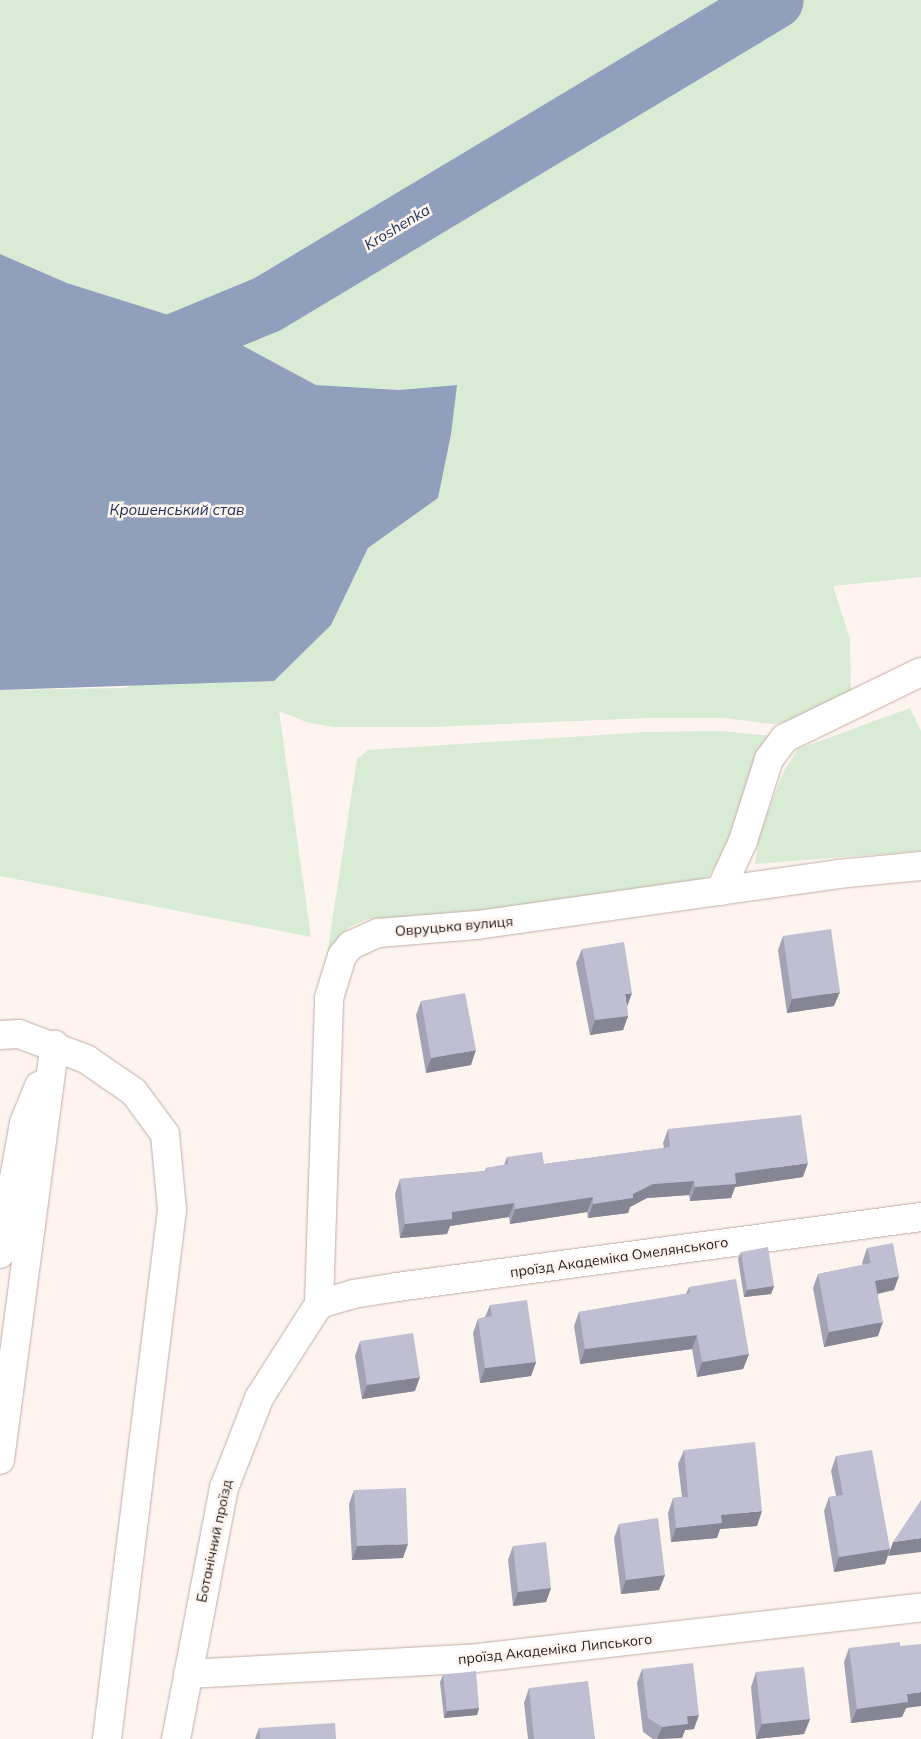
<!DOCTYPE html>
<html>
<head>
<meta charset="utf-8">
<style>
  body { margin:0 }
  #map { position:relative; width:921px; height:1739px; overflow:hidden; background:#fdf4ef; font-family:Mulish,sans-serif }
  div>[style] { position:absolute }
  .green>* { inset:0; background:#d8ebd4 }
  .water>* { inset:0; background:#90a0bc }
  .river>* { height:58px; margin:-29px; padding:0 29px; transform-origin:29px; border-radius:29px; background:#90a0bc }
  .roads { filter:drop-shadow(0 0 1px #c2aca2) drop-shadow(0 0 1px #c2aca2) }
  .minor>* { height:28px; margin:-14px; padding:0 14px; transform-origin:14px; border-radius:14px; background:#fff }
  .wall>* { inset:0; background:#a4a3b5 }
  .shaded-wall>* { inset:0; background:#868594 }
  .building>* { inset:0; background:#bfbed3 }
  span { translate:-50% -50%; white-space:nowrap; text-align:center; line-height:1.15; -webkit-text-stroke:5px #fdf4ef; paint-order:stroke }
  .street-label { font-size:14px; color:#231b17 }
  .water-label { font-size:15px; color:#1b2f56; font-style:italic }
</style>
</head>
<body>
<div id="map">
  <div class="green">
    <div style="clip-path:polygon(0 0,921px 0,921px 577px,833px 586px,850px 639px,851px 699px,801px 719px,773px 724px,724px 718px,649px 718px,432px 727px,333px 727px,306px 722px,279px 711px,311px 937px,0 876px,0 690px,124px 688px,331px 625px,368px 548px,438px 498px,457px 385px,399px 390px,316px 385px,210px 328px,67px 283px,0 254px)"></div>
    <div style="clip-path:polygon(910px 708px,921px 731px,921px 851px,755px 864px,759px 837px,769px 809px,784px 771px,798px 749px)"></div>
    <div style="clip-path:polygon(719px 731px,772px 736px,727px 847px,710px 875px,694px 886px,478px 916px,368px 919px,349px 927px,327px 955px,357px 759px,368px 750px,647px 732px)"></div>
  </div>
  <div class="water">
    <div style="clip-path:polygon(0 254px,67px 283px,210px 328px,316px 385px,399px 390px,457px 385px,451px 434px,438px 498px,368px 548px,331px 625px,274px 681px,0 690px)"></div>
  </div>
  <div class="river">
    <div style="left:0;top:415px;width:288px;rotate:-22.5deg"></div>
    <div style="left:266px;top:305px;width:593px;rotate:-30.93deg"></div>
  </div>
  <div class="roads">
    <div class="minor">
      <div style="left:720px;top:891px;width:55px;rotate:-65.3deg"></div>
      <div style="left:743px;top:841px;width:86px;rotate:-72.4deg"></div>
      <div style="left:769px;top:759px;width:26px;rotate:-53deg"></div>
      <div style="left:785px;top:738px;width:151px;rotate:-25.9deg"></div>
      <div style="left:0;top:1035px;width:19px;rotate:-3deg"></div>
      <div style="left:19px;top:1034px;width:72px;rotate:20.5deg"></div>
      <div style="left:86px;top:1059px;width:58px;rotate:34.5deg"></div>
      <div style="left:134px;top:1092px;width:52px;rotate:53.6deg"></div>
      <div style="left:165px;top:1134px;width:76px;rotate:84.7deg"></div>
      <div style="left:172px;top:1210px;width:533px;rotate:97.01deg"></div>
      <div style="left:0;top:1254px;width:133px;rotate:-79.6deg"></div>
      <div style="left:24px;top:1123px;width:40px;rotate:-68deg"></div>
      <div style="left:319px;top:1304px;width:306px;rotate:-88.1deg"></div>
      <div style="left:329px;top:998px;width:44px;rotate:-72.8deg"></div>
      <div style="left:342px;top:956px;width:14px;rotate:-51deg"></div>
      <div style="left:351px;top:945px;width:30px;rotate:-24deg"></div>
      <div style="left:378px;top:933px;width:99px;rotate:-4.6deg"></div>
      <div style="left:477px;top:925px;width:365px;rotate:-8deg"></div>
      <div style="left:838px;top:874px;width:83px;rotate:-5.5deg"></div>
      <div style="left:319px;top:1304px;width:35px;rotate:-16deg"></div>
      <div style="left:353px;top:1294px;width:45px;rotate:-9deg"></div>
      <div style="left:397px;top:1287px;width:529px;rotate:-7.61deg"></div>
      <div style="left:0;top:1460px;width:419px;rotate:-82.5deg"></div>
      <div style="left:188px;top:1674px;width:280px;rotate:-3.1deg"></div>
      <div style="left:468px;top:1659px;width:456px;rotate:-6.5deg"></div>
      <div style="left:176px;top:1739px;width:256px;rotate:-79.2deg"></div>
      <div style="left:224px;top:1488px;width:97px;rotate:-68.7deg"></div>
      <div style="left:259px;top:1398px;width:112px;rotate:-57.4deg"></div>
    </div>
  </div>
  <div class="wall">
    <div style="clip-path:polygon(783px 936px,834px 1006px,787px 1013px,778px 950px)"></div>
    <div style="clip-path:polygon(582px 949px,627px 1007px,628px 1016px,623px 1030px,590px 1035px,576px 963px)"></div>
    <div style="clip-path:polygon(421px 1001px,471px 1065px,426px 1073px,416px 1015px)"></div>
    <div style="clip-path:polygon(668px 1129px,803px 1177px,735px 1187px,731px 1198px,690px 1201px,689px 1195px,647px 1198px,630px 1207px,628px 1213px,588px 1218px,587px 1212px,510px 1224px,509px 1217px,450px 1226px,447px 1234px,400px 1238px,395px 1194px,400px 1179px,485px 1171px,486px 1168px,504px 1165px,507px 1157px,544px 1164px,664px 1148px,663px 1143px)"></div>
    <div style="clip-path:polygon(867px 1248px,894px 1290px,878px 1294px,878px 1336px,824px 1347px,813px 1288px,818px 1274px,863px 1265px,862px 1263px)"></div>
    <div style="clip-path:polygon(741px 1252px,774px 1286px,771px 1294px,744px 1297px,738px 1259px)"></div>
    <div style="clip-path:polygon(689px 1287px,749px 1354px,743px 1369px,697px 1377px,692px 1349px,580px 1364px,574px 1326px,579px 1312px,686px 1294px)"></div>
    <div style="clip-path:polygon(490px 1305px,536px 1362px,531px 1376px,480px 1383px,473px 1333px,478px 1319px,485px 1317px)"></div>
    <div style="clip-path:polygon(360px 1341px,415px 1391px,362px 1399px,355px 1356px)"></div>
    <div style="clip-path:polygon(684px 1450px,757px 1526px,720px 1529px,717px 1538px,671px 1542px,668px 1513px,673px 1498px,682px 1497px,678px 1464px)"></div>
    <div style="clip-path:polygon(836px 1456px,890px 1549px,885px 1564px,834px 1572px,824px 1511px,829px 1497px,836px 1496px,831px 1471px)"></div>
    <div style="clip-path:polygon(354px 1490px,403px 1558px,352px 1560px,349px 1504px)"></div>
    <div style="clip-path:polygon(619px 1524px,665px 1575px,659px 1590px,621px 1594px,614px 1538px)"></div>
    <div style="clip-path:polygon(513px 1546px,551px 1588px,546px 1602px,513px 1606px,508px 1560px)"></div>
    <div style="clip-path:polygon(900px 1646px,906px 1708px,902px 1717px,851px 1723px,844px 1662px,849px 1648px)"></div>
    <div style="clip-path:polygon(642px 1669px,694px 1729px,685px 1730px,682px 1738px,653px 1739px,643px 1732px,637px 1683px)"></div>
    <div style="clip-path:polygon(756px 1672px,810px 1719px,804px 1734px,756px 1739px,751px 1687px)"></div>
    <div style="clip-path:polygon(443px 1675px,479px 1708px,477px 1715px,444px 1718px,440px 1682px)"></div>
    <div style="clip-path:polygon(529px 1688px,595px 1739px,528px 1739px,524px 1703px)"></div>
    <div style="clip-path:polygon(259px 1728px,336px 1739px,255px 1739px)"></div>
  </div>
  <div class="shaded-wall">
    <div style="clip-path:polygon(840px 992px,834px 1006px,787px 1013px,792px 999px)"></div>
    <div style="clip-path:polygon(632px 993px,627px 1007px,625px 994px)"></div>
    <div style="clip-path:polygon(628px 1016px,623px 1030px,590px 1035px,595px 1020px)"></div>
    <div style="clip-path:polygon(476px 1050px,471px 1065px,426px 1073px,431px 1058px)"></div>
    <div style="clip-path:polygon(808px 1163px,803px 1177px,735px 1187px,731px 1198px,690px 1201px,695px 1187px,735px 1173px)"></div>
    <div style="clip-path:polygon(694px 1181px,689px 1195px,647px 1198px,630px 1207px,628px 1213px,588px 1218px,593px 1204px,653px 1184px)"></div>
    <div style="clip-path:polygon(593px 1197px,587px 1212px,510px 1224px,515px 1209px)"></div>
    <div style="clip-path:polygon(514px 1203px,509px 1217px,450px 1226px,447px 1234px,400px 1238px,405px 1224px,452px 1212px)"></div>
    <div style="clip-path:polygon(899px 1276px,894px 1290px,870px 1295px,875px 1281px)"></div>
    <div style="clip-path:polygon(774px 1286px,771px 1294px,744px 1297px,747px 1290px)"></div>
    <div style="clip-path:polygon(883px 1322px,878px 1336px,824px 1347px,829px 1332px)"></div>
    <div style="clip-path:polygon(697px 1335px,692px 1349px,580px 1364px,585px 1349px)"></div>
    <div style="clip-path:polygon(749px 1354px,743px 1369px,697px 1377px,702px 1362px)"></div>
    <div style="clip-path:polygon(536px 1362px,531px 1376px,480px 1383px,485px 1368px)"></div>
    <div style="clip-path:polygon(420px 1377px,415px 1391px,362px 1399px,367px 1385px)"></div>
    <div style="clip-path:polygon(762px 1511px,757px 1526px,720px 1529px,717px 1538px,671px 1542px,676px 1528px,721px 1515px)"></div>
    <div style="clip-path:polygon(921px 1538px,921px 1552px,888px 1556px,893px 1542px)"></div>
    <div style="clip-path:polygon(408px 1544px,403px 1558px,352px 1560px,357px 1546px)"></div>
    <div style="clip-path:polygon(890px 1549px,885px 1564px,834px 1572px,839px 1557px)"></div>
    <div style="clip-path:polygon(665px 1575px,659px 1590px,621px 1594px,626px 1580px)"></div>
    <div style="clip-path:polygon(551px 1588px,546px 1602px,513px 1606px,518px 1592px)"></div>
    <div style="clip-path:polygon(921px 1692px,921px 1706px,906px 1708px,902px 1717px,851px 1723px,857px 1709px,907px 1694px)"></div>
    <div style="clip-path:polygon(479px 1708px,477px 1715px,444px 1718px,447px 1711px)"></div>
    <div style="clip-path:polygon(699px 1715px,694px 1729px,685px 1730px,682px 1738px,657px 1739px,662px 1727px,687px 1716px)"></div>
    <div style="clip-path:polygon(810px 1719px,804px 1734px,756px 1739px,762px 1724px)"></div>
  </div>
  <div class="building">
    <div style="clip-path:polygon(831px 929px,840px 992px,792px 999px,783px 936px)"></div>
    <div style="clip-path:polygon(624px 942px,632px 993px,625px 994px,628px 1016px,595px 1020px,582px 949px)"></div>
    <div style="clip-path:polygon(465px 993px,476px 1050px,431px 1058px,421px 1001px)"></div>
    <div style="clip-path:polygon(801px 1115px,808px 1163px,735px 1173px,736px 1184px,695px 1187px,694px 1181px,653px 1184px,633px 1194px,633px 1198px,593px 1204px,593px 1197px,515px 1209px,514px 1203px,452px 1212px,452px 1219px,405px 1224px,400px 1179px,487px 1171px,486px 1168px,508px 1164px,507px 1157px,542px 1152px,544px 1164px,670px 1147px,668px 1129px)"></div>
    <div style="clip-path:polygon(893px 1243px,899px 1276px,875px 1281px,883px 1322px,829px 1332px,818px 1274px,871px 1263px,867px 1248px)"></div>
    <div style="clip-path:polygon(768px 1247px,774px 1286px,747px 1290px,741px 1252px)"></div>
    <div style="clip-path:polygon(736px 1279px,749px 1354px,702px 1362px,697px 1335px,585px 1349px,579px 1312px,690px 1293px,689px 1287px)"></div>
    <div style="clip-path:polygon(527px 1300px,536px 1362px,485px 1368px,478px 1319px,492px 1316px,490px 1305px)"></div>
    <div style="clip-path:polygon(413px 1333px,420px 1377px,367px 1385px,360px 1341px)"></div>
    <div style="clip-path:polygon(755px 1442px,762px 1511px,721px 1515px,722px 1523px,676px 1528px,673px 1498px,688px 1497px,684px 1450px)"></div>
    <div style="clip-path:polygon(872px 1450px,890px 1549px,839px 1557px,829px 1497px,843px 1495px,836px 1456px)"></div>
    <div style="clip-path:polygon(406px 1488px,408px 1544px,357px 1546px,354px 1490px)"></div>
    <div style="clip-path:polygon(921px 1500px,921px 1538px,893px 1542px)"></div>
    <div style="clip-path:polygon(658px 1518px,665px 1575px,626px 1580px,619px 1524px)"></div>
    <div style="clip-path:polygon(546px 1542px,551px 1588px,518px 1592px,513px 1546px)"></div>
    <div style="clip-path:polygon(900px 1642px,900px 1646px,921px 1644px,921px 1692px,907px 1694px,908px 1702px,857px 1709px,849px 1648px)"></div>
    <div style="clip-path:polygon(693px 1663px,699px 1715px,687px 1716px,688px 1724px,662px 1727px,648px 1718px,642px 1669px)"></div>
    <div style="clip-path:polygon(804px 1667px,810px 1719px,762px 1724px,756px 1672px)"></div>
    <div style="clip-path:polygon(476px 1671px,479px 1708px,447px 1711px,443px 1675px)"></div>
    <div style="clip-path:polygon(588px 1681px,595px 1739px,534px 1739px,529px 1688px)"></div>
    <div style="clip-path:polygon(335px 1723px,336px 1739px,260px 1739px,259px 1728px)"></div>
  </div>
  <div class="street-label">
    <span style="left:454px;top:926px;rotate:-5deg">Овруцька вулиця</span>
    <span style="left:619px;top:1257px;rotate:-8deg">проїзд Академіка Омелянського</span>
    <span style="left:214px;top:1541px;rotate:-78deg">Ботанічний проїзд</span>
    <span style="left:555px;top:1649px;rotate:-6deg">проїзд Академіка Липського</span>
  </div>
  <div class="water-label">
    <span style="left:397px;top:227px;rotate:-31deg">Kroshenka</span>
    <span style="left:177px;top:510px">Крошенський став</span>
  </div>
</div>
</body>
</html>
